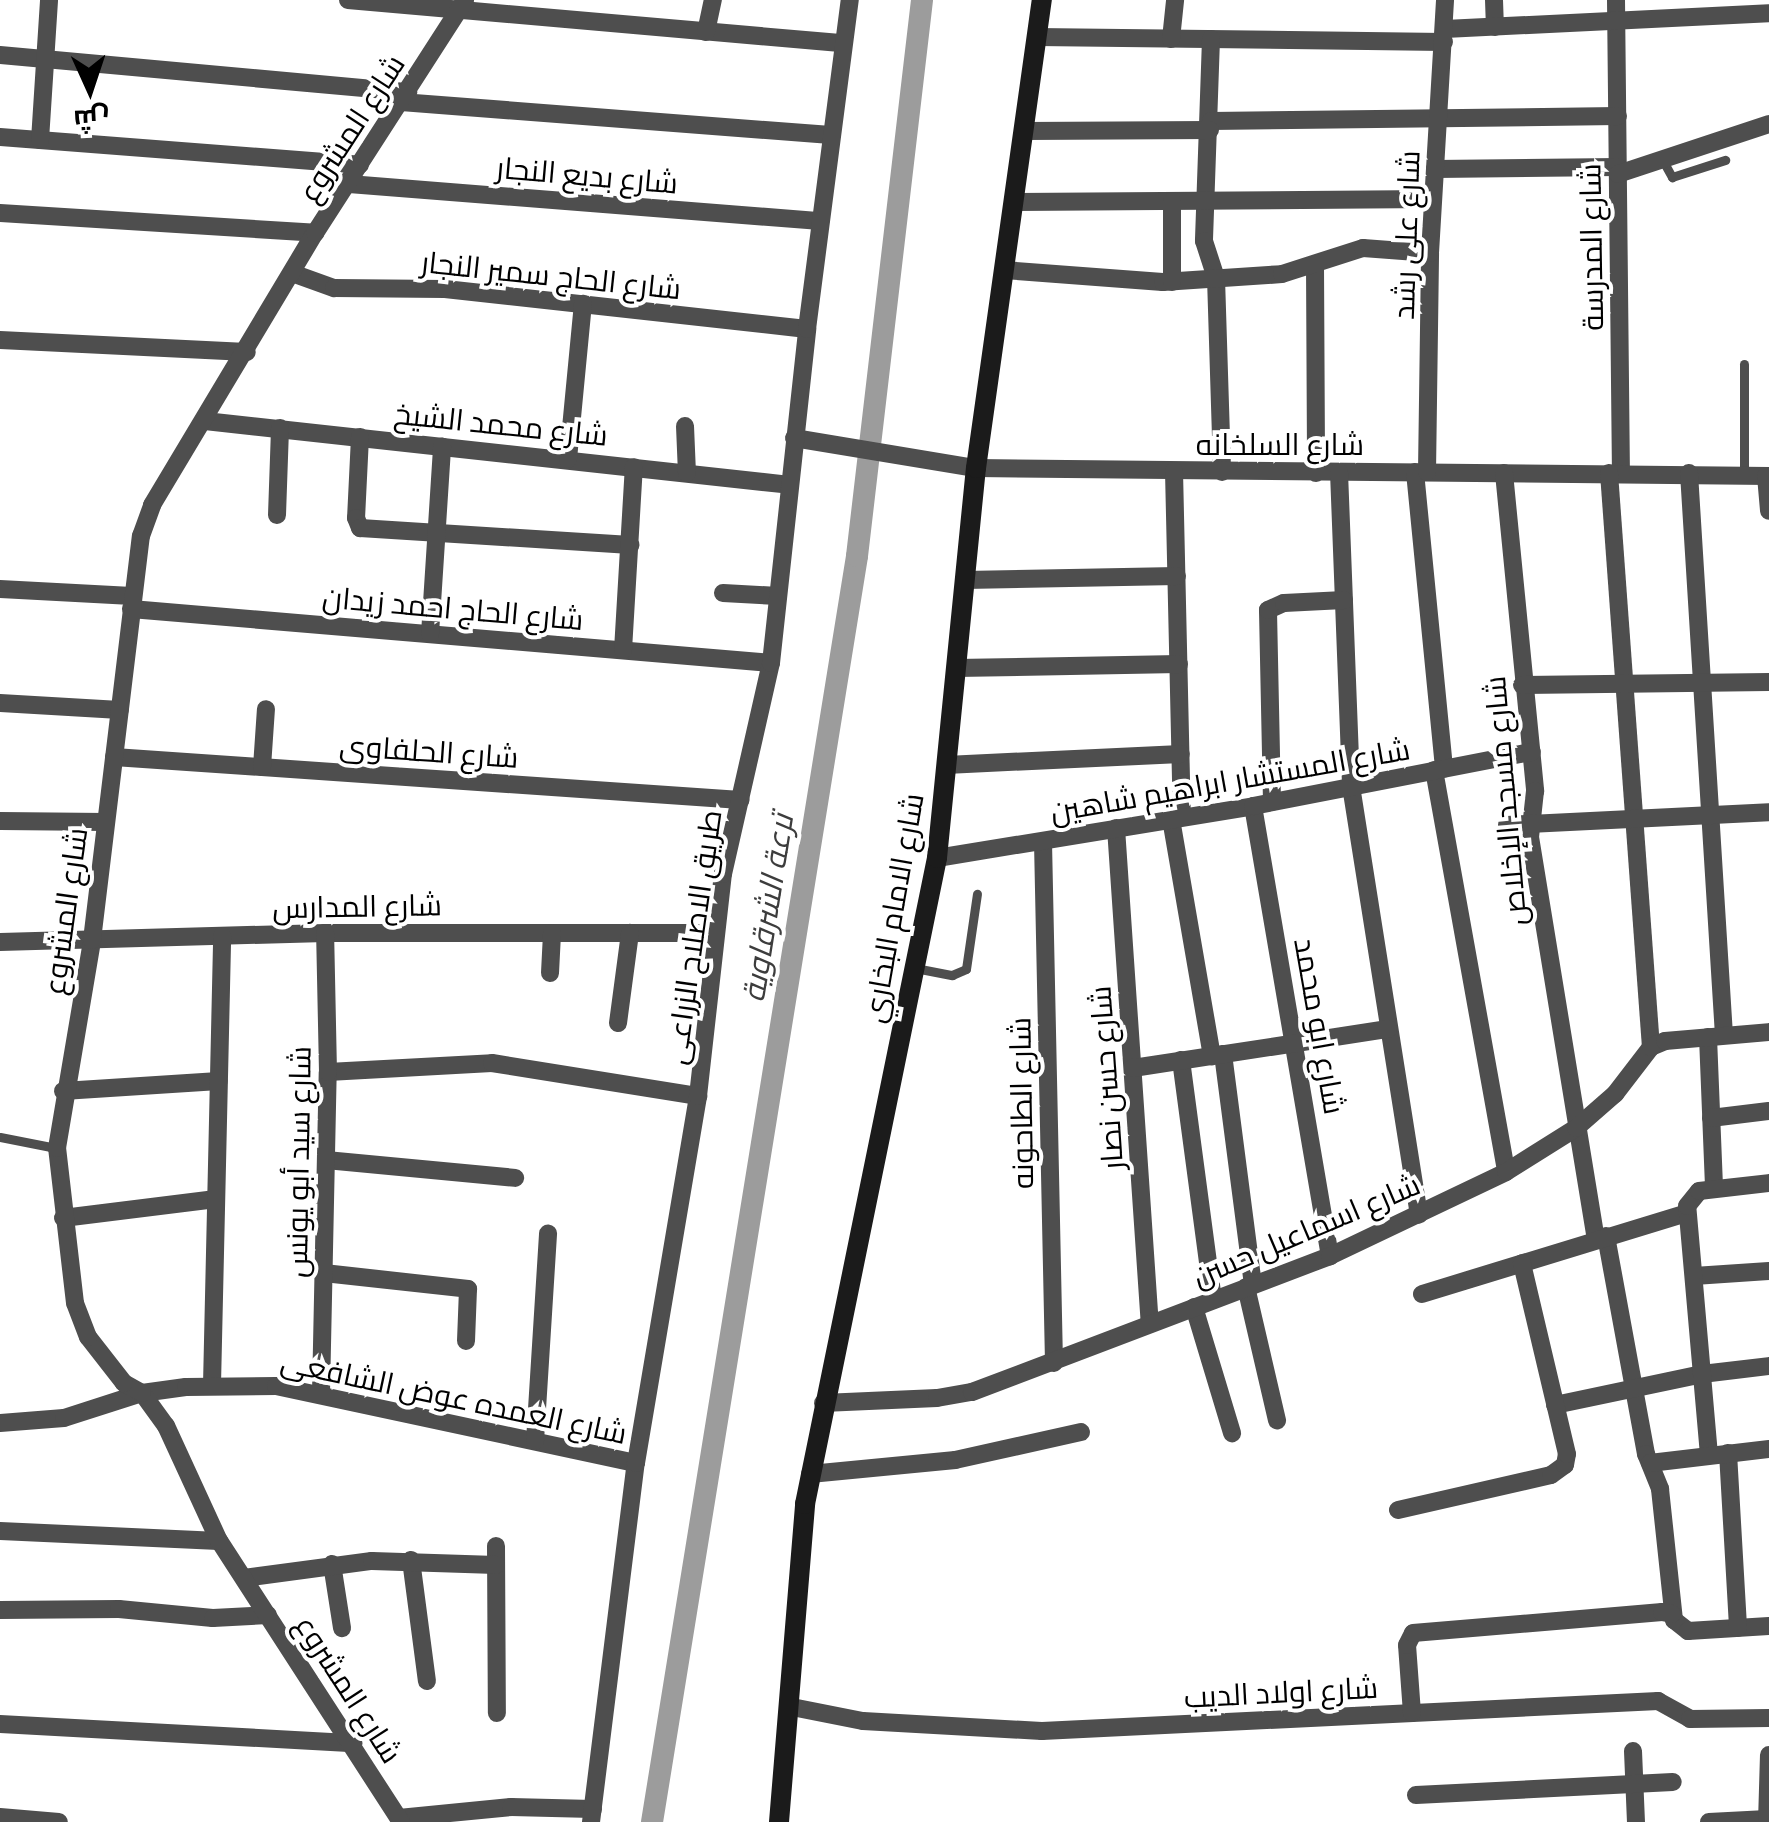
<!DOCTYPE html>
<html>
<head>
<meta charset="utf-8">
<style>
  body { margin:0 }
  #map { position:relative; width:1769px; height:1822px; overflow:hidden; background:#fff; font-family:"Titillium Web",Cairo,sans-serif }
  div>[style] { position:absolute }
  .canal>* { height:22px; margin:-11px; padding:0 11px; transform-origin:11px; border-radius:11px; background:#9c9c9c }
  .lane>* { height:9px; margin:-4.5px; padding:0 4.5px; transform-origin:4.5px; border-radius:4.5px; background:#4e4e4e }
  .street>* { height:18px; margin:-9px; padding:0 9px; transform-origin:9px; border-radius:9px; background:#4e4e4e }
  .secondary>* { height:20px; margin:-10px; padding:0 10px; transform-origin:10px; border-radius:10px; background:#1b1b1b }
  span { translate:-50% -50%; white-space:nowrap; text-align:center; line-height:1.15; -webkit-text-stroke:8px #fff; paint-order:stroke }
  .street-label { font-size:30px; color:#000 }
  .water-label { font-size:32px; color:#3d3d3d; font-style:italic }
  .north { position:absolute; left:40px; top:40px; width:100px; height:100px; -webkit-text-stroke:8px #fff; paint-order:stroke; rotate:177deg; font-size:28px; font-weight:700; line-height:40px; text-align:center; color:#000 }
  .north::after { content:''; display:block; margin:auto; width:35px; height:45px; background:#000; clip-path:polygon(50% 0,100% 100%,50% 72%,0 100%) }
</style>
</head>
<body>
<div id="map">
  <div class="canal">
    <div style="left:652px;top:1822px;width:1282px;rotate:-80.8deg"></div>
    <div style="left:857px;top:556px;width:560px;rotate:-83.33deg"></div>
  </div>
  <div class="lane">
    <div style="left:1662px;top:159px;width:21px;rotate:61deg"></div>
    <div style="left:1672px;top:177px;width:56px;rotate:-17.8deg"></div>
    <div style="left:1744px;top:364px;width:111px;rotate:90deg"></div>
    <div style="left:915px;top:968px;width:38px;rotate:11deg"></div>
    <div style="left:952px;top:975px;width:15px;rotate:-23deg"></div>
    <div style="left:966px;top:969px;width:76px;rotate:-81.7deg"></div>
    <div style="left:0;top:1137px;width:57px;rotate:11.1deg"></div>
  </div>
  <div class="street">
    <div style="left:348px;top:0;width:497px;rotate:5deg"></div>
    <div style="left:1494px;top:0;width:27px;rotate:88deg"></div>
    <div style="left:1616px;top:0;width:473px;rotate:89.4deg"></div>
    <div style="left:1445px;top:29px;width:324px;rotate:-2.8deg"></div>
    <div style="left:706px;top:32px;width:33px;rotate:-78deg"></div>
    <div style="left:1037px;top:37px;width:407px;rotate:0.7deg"></div>
    <div style="left:1171px;top:39px;width:39px;rotate:-84deg"></div>
    <div style="left:1211px;top:39px;width:202px;rotate:92deg"></div>
    <div style="left:1204px;top:241px;width:39px;rotate:72deg"></div>
    <div style="left:1216px;top:278px;width:194px;rotate:88.2deg"></div>
    <div style="left:0;top:55px;width:410px;rotate:5.2deg"></div>
    <div style="left:401px;top:102px;width:431px;rotate:4.4deg"></div>
    <div style="left:1211px;top:121px;width:407px;rotate:-0.7deg"></div>
    <div style="left:1024px;top:131px;width:186px;rotate:-0.3deg"></div>
    <div style="left:0;top:137px;width:361px;rotate:4.4deg"></div>
    <div style="left:40px;top:140px;width:140px;rotate:-86.3deg"></div>
    <div style="left:1435px;top:169px;width:183px;rotate:-0.6deg"></div>
    <div style="left:1618px;top:174px;width:159px;rotate:-18.3deg"></div>
    <div style="left:349px;top:184px;width:473px;rotate:4.5deg"></div>
    <div style="left:1014px;top:202px;width:419px;rotate:-0.4deg"></div>
    <div style="left:0;top:213px;width:316px;rotate:3.6deg"></div>
    <div style="left:1315px;top:265px;width:208px;rotate:89.7deg"></div>
    <div style="left:1004px;top:270px;width:159px;rotate:4.3deg"></div>
    <div style="left:1163px;top:282px;width:119px;rotate:-3.8deg"></div>
    <div style="left:1282px;top:274px;width:85px;rotate:-17.8deg"></div>
    <div style="left:1363px;top:248px;width:67px;rotate:4.3deg"></div>
    <div style="left:292px;top:273px;width:45px;rotate:19.7deg"></div>
    <div style="left:334px;top:288px;width:111px;rotate:0.5deg"></div>
    <div style="left:445px;top:289px;width:364px;rotate:6.3deg"></div>
    <div style="left:1172px;top:282px;width:81px;rotate:-90deg"></div>
    <div style="left:0;top:340px;width:247px;rotate:2.8deg"></div>
    <div style="left:205px;top:421px;width:588px;rotate:6.24deg"></div>
    <div style="left:685px;top:426px;width:47px;rotate:87.6deg"></div>
    <div style="left:360px;top:437px;width:81px;rotate:92.8deg"></div>
    <div style="left:356px;top:518px;width:11px;rotate:68deg"></div>
    <div style="left:360px;top:528px;width:271px;rotate:3.6deg"></div>
    <div style="left:794px;top:438px;width:184px;rotate:9.4deg"></div>
    <div style="left:976px;top:468px;width:793px;rotate:0.58deg"></div>
    <div style="left:568px;top:459px;width:156px;rotate:-84.5deg"></div>
    <div style="left:1174px;top:471px;width:346px;rotate:88.7deg"></div>
    <div style="left:1339px;top:472px;width:314px;rotate:87.8deg"></div>
    <div style="left:1351px;top:786px;width:434px;rotate:81deg"></div>
    <div style="left:1415px;top:472px;width:298px;rotate:84.4deg"></div>
    <div style="left:1427px;top:472px;width:219px;rotate:-89.2deg"></div>
    <div style="left:1430px;top:253px;width:253px;rotate:-86.6deg"></div>
    <div style="left:1504px;top:473px;width:320px;rotate:84.4deg"></div>
    <div style="left:1535px;top:791px;width:46px;rotate:96.2deg"></div>
    <div style="left:1530px;top:837px;width:407px;rotate:80.7deg"></div>
    <div style="left:1609px;top:473px;width:576px;rotate:85.82deg"></div>
    <div style="left:1689px;top:473px;width:563px;rotate:86.44deg"></div>
    <div style="left:1766px;top:476px;width:35px;rotate:85deg"></div>
    <div style="left:277px;top:515px;width:87px;rotate:-88deg"></div>
    <div style="left:965px;top:580px;width:212px;rotate:-1.1deg"></div>
    <div style="left:0;top:589px;width:132px;rotate:3deg"></div>
    <div style="left:723px;top:593px;width:55px;rotate:3.1deg"></div>
    <div style="left:131px;top:609px;width:642px;rotate:4.82deg"></div>
    <div style="left:430px;top:634px;width:188px;rotate:-86.3deg"></div>
    <div style="left:623px;top:650px;width:183px;rotate:-86.6deg"></div>
    <div style="left:956px;top:668px;width:223px;rotate:-1deg"></div>
    <div style="left:1522px;top:685px;width:247px;rotate:-0.7deg"></div>
    <div style="left:0;top:703px;width:120px;rotate:3.3deg"></div>
    <div style="left:114px;top:757px;width:628px;rotate:3.92deg"></div>
    <div style="left:946px;top:765px;width:235px;rotate:-2.7deg"></div>
    <div style="left:262px;top:767px;width:58px;rotate:-86.1deg"></div>
    <div style="left:1434px;top:770px;width:408px;rotate:79.8deg"></div>
    <div style="left:1272px;top:802px;width:192px;rotate:-91.2deg"></div>
    <div style="left:1268px;top:610px;width:17px;rotate:-24deg"></div>
    <div style="left:1284px;top:603px;width:60px;rotate:-2.9deg"></div>
    <div style="left:1253px;top:806px;width:457px;rotate:80.3deg"></div>
    <div style="left:1171px;top:819px;width:241px;rotate:80.2deg"></div>
    <div style="left:0;top:821px;width:106px;rotate:0.5deg"></div>
    <div style="left:1507px;top:825px;width:262px;rotate:-2.8deg"></div>
    <div style="left:1116px;top:828px;width:497px;rotate:86.1deg"></div>
    <div style="left:1043px;top:842px;width:521px;rotate:88.79deg"></div>
    <div style="left:937px;top:858px;width:320px;rotate:-9.3deg"></div>
    <div style="left:1253px;top:806px;width:284px;rotate:-11deg"></div>
    <div style="left:0;top:942px;width:325px;rotate:-1.6deg"></div>
    <div style="left:325px;top:933px;width:390px"></div>
    <div style="left:550px;top:973px;width:40px;rotate:-87.1deg"></div>
    <div style="left:618px;top:1023px;width:91px;rotate:-82.4deg"></div>
    <div style="left:1708px;top:1037px;width:152px;rotate:87.7deg"></div>
    <div style="left:1223px;top:1054px;width:233px;rotate:82.6deg"></div>
    <div style="left:1181px;top:1060px;width:242px;rotate:82.4deg"></div>
    <div style="left:1133px;top:1068px;width:258px;rotate:-8.7deg"></div>
    <div style="left:328px;top:1072px;width:164px;rotate:-3.1deg"></div>
    <div style="left:492px;top:1063px;width:209px;rotate:9.1deg"></div>
    <div style="left:63px;top:1091px;width:156px;rotate:-3.7deg"></div>
    <div style="left:1711px;top:1118px;width:58px;rotate:-6.9deg"></div>
    <div style="left:326px;top:1160px;width:190px;rotate:5.4deg"></div>
    <div style="left:63px;top:1218px;width:154px;rotate:-7.1deg"></div>
    <div style="left:1606px;top:1236px;width:222px;rotate:79.6deg"></div>
    <div style="left:1646px;top:1454px;width:38px;rotate:68deg"></div>
    <div style="left:1660px;top:1489px;width:132px;rotate:83.9deg"></div>
    <div style="left:1674px;top:1620px;width:18px;rotate:38deg"></div>
    <div style="left:1688px;top:1631px;width:81px;rotate:-3.5deg"></div>
    <div style="left:324px;top:1273px;width:145px;rotate:6.3deg"></div>
    <div style="left:468px;top:1289px;width:52px;rotate:92.2deg"></div>
    <div style="left:1694px;top:1276px;width:75px;rotate:-3.8deg"></div>
    <div style="left:1246px;top:1287px;width:137px;rotate:76.9deg"></div>
    <div style="left:1422px;top:1294px;width:277px;rotate:-17deg"></div>
    <div style="left:1194px;top:1307px;width:132px;rotate:73.2deg"></div>
    <div style="left:212px;top:1385px;width:449px;rotate:-88.7deg"></div>
    <div style="left:321px;top:1393px;width:321px;rotate:-88.8deg"></div>
    <div style="left:328px;top:1072px;width:139px;rotate:-91.2deg"></div>
    <div style="left:823px;top:1403px;width:114px;rotate:-2.5deg"></div>
    <div style="left:937px;top:1398px;width:36px;rotate:-10deg"></div>
    <div style="left:972px;top:1392px;width:383px;rotate:-20.8deg"></div>
    <div style="left:1330px;top:1256px;width:195px;rotate:-25.5deg"></div>
    <div style="left:1506px;top:1172px;width:83px;rotate:-32.2deg"></div>
    <div style="left:1576px;top:1128px;width:52px;rotate:-41.1deg"></div>
    <div style="left:1615px;top:1094px;width:59px;rotate:-52.5deg"></div>
    <div style="left:1651px;top:1047px;width:15px;rotate:-23deg"></div>
    <div style="left:1665px;top:1041px;width:104px;rotate:-4.9deg"></div>
    <div style="left:1555px;top:1405px;width:150px;rotate:-11.9deg"></div>
    <div style="left:1702px;top:1374px;width:67px;rotate:-6.8deg"></div>
    <div style="left:0;top:1423px;width:64px;rotate:-4.5deg"></div>
    <div style="left:64px;top:1418px;width:82px;rotate:-17.8deg"></div>
    <div style="left:142px;top:1393px;width:44px;rotate:-7.8deg"></div>
    <div style="left:186px;top:1387px;width:90px;rotate:-0.6deg"></div>
    <div style="left:276px;top:1386px;width:368px;rotate:12.1deg"></div>
    <div style="left:535px;top:1441px;width:208px;rotate:-86.4deg"></div>
    <div style="left:1728px;top:1453px;width:175px;rotate:86.7deg"></div>
    <div style="left:1709px;top:1455px;width:250px;rotate:-95deg"></div>
    <div style="left:1687px;top:1206px;width:19px;rotate:-51deg"></div>
    <div style="left:1699px;top:1191px;width:70px;rotate:-6.5deg"></div>
    <div style="left:1650px;top:1463px;width:120px;rotate:-6.7deg"></div>
    <div style="left:810px;top:1474px;width:146px;rotate:-5.5deg"></div>
    <div style="left:955px;top:1460px;width:129px;rotate:-12.5deg"></div>
    <div style="left:1398px;top:1510px;width:157px;rotate:-12.9deg"></div>
    <div style="left:1551px;top:1475px;width:17px;rotate:-36deg"></div>
    <div style="left:1565px;top:1465px;width:11px;rotate:-80deg"></div>
    <div style="left:1567px;top:1454px;width:196px;rotate:-103.3deg"></div>
    <div style="left:0;top:1531px;width:219px;rotate:2.6deg"></div>
    <div style="left:496px;top:1546px;width:167px;rotate:89.7deg"></div>
    <div style="left:411px;top:1560px;width:122px;rotate:82.5deg"></div>
    <div style="left:332px;top:1564px;width:65px;rotate:81.1deg"></div>
    <div style="left:244px;top:1578px;width:129px;rotate:-7.6deg"></div>
    <div style="left:372px;top:1561px;width:124px;rotate:1.8deg"></div>
    <div style="left:0;top:1610px;width:119px;rotate:-0.5deg"></div>
    <div style="left:119px;top:1609px;width:94px;rotate:5.5deg"></div>
    <div style="left:213px;top:1618px;width:55px;rotate:-3.1deg"></div>
    <div style="left:792px;top:1707px;width:72px;rotate:11.2deg"></div>
    <div style="left:863px;top:1721px;width:179px;rotate:3.2deg"></div>
    <div style="left:1042px;top:1731px;width:617px;rotate:-2.79deg"></div>
    <div style="left:1658px;top:1701px;width:37px;rotate:29deg"></div>
    <div style="left:1690px;top:1719px;width:79px;rotate:-0.7deg"></div>
    <div style="left:1412px;top:1713px;width:68px;rotate:-94.2deg"></div>
    <div style="left:1407px;top:1645px;width:13px;rotate:-63deg"></div>
    <div style="left:1413px;top:1633px;width:250px;rotate:-4.8deg"></div>
    <div style="left:1662px;top:1612px;width:10px;rotate:11deg"></div>
    <div style="left:0;top:1724px;width:354px;rotate:3.1deg"></div>
    <div style="left:1633px;top:1751px;width:71px;rotate:87.6deg"></div>
    <div style="left:1416px;top:1795px;width:257px;rotate:-2.9deg"></div>
    <div style="left:0;top:1817px;width:59px;rotate:4.8deg"></div>
    <div style="left:399px;top:1818px;width:113px;rotate:-5.6deg"></div>
    <div style="left:511px;top:1807px;width:82px;rotate:1.4deg"></div>
    <div style="left:401px;top:1822px;width:335px;rotate:-122.9deg"></div>
    <div style="left:219px;top:1541px;width:127px;rotate:-114.7deg"></div>
    <div style="left:166px;top:1426px;width:41px;rotate:-126deg"></div>
    <div style="left:142px;top:1393px;width:21px;rotate:-151deg"></div>
    <div style="left:124px;top:1383px;width:58px;rotate:-128deg"></div>
    <div style="left:88px;top:1337px;width:36px;rotate:-111deg"></div>
    <div style="left:75px;top:1303px;width:156px;rotate:-96.6deg"></div>
    <div style="left:57px;top:1148px;width:211px;rotate:-80.4deg"></div>
    <div style="left:92px;top:940px;width:407px;rotate:-83.1deg"></div>
    <div style="left:141px;top:536px;width:33px;rotate:-70deg"></div>
    <div style="left:152px;top:505px;width:317px;rotate:-59.1deg"></div>
    <div style="left:315px;top:233px;width:277px;rotate:-57.2deg"></div>
    <div style="left:591px;top:1822px;width:362px;rotate:-82.9deg"></div>
    <div style="left:636px;top:1463px;width:372px;rotate:-80.4deg"></div>
    <div style="left:698px;top:1096px;width:223px;rotate:-83.6deg"></div>
    <div style="left:723px;top:874px;width:216px;rotate:-77.2deg"></div>
    <div style="left:771px;top:663px;width:336px;rotate:-83.8deg"></div>
    <div style="left:807px;top:329px;width:332px;rotate:-82.6deg"></div>
    <div style="left:1709px;top:1822px;width:58px;rotate:-3deg"></div>
    <div style="left:1767px;top:1822px;width:67px;rotate:-88.3deg"></div>
  </div>
  <div class="secondary">
    <div style="left:779px;top:1822px;width:319px;rotate:-85.3deg"></div>
    <div style="left:805px;top:1504px;width:659px;rotate:-78.45deg"></div>
    <div style="left:937px;top:858px;width:392px;rotate:-84.3deg"></div>
    <div style="left:976px;top:468px;width:473px;rotate:-82deg"></div>
  </div>
  <div class="street-label">
    <span style="left:351px;top:128px;rotate:-57deg">شارع المشروع</span>
    <span style="left:587px;top:175px;rotate:5deg">شارع بديع النجار</span>
    <span style="left:1406px;top:235px;rotate:-88deg">شارع على رشد</span>
    <span style="left:1591px;top:247px;rotate:-91deg">شارع المدرسة</span>
    <span style="left:551px;top:275px;rotate:6deg">شارع الحاج سمير النجار</span>
    <span style="left:501px;top:424px;rotate:6deg">شارع محمد الشيخ</span>
    <span style="left:1280px;top:444px">شارع السلخانه</span>
    <span style="left:453px;top:608px;rotate:5deg">شارع الحاج احمد زيدان</span>
    <span style="left:429px;top:751px;rotate:4deg">شارع الحلفاوى</span>
    <span style="left:1230px;top:780px;rotate:-10deg">شارع المستشار ابراهيم شاهين</span>
    <span style="left:1505px;top:801px;rotate:-95deg">شارع مسجد الإخلاص</span>
    <span style="left:357px;top:906px;rotate:-1deg">شارع المدارس</span>
    <span style="left:893px;top:908px;rotate:-80deg">شارع الامام البخاري</span>
    <span style="left:65px;top:911px;rotate:-82deg">شارع المشروع</span>
    <span style="left:693px;top:937px;rotate:-82deg">طريق الاصلاح الزراعى</span>
    <span style="left:1320px;top:1026px;rotate:80deg">شارع ابو محمد</span>
    <span style="left:1106px;top:1078px;rotate:-94deg">شارع حسن نصار</span>
    <span style="left:1021px;top:1103px;rotate:-91deg">شارع الطاحونه</span>
    <span style="left:298px;top:1162px;rotate:-89deg">شارع سيد أبو يونس</span>
    <span style="left:1306px;top:1230px;rotate:-23deg">شارع اسماعيل حسن</span>
    <span style="left:454px;top:1397px;rotate:12deg">شارع العمده عوض الشافعى</span>
    <span style="left:349px;top:1689px;rotate:57deg">شارع المشروع</span>
    <span style="left:1281px;top:1692px;rotate:-3deg">شارع اولاد الديب</span>
  </div>
  <div class="water-label">
    <span style="left:767px;top:908px;rotate:-81deg">ترعة الشرقاوية</span>
  </div>
  <div class="north">ش</div>
</div>
</body>
</html>
